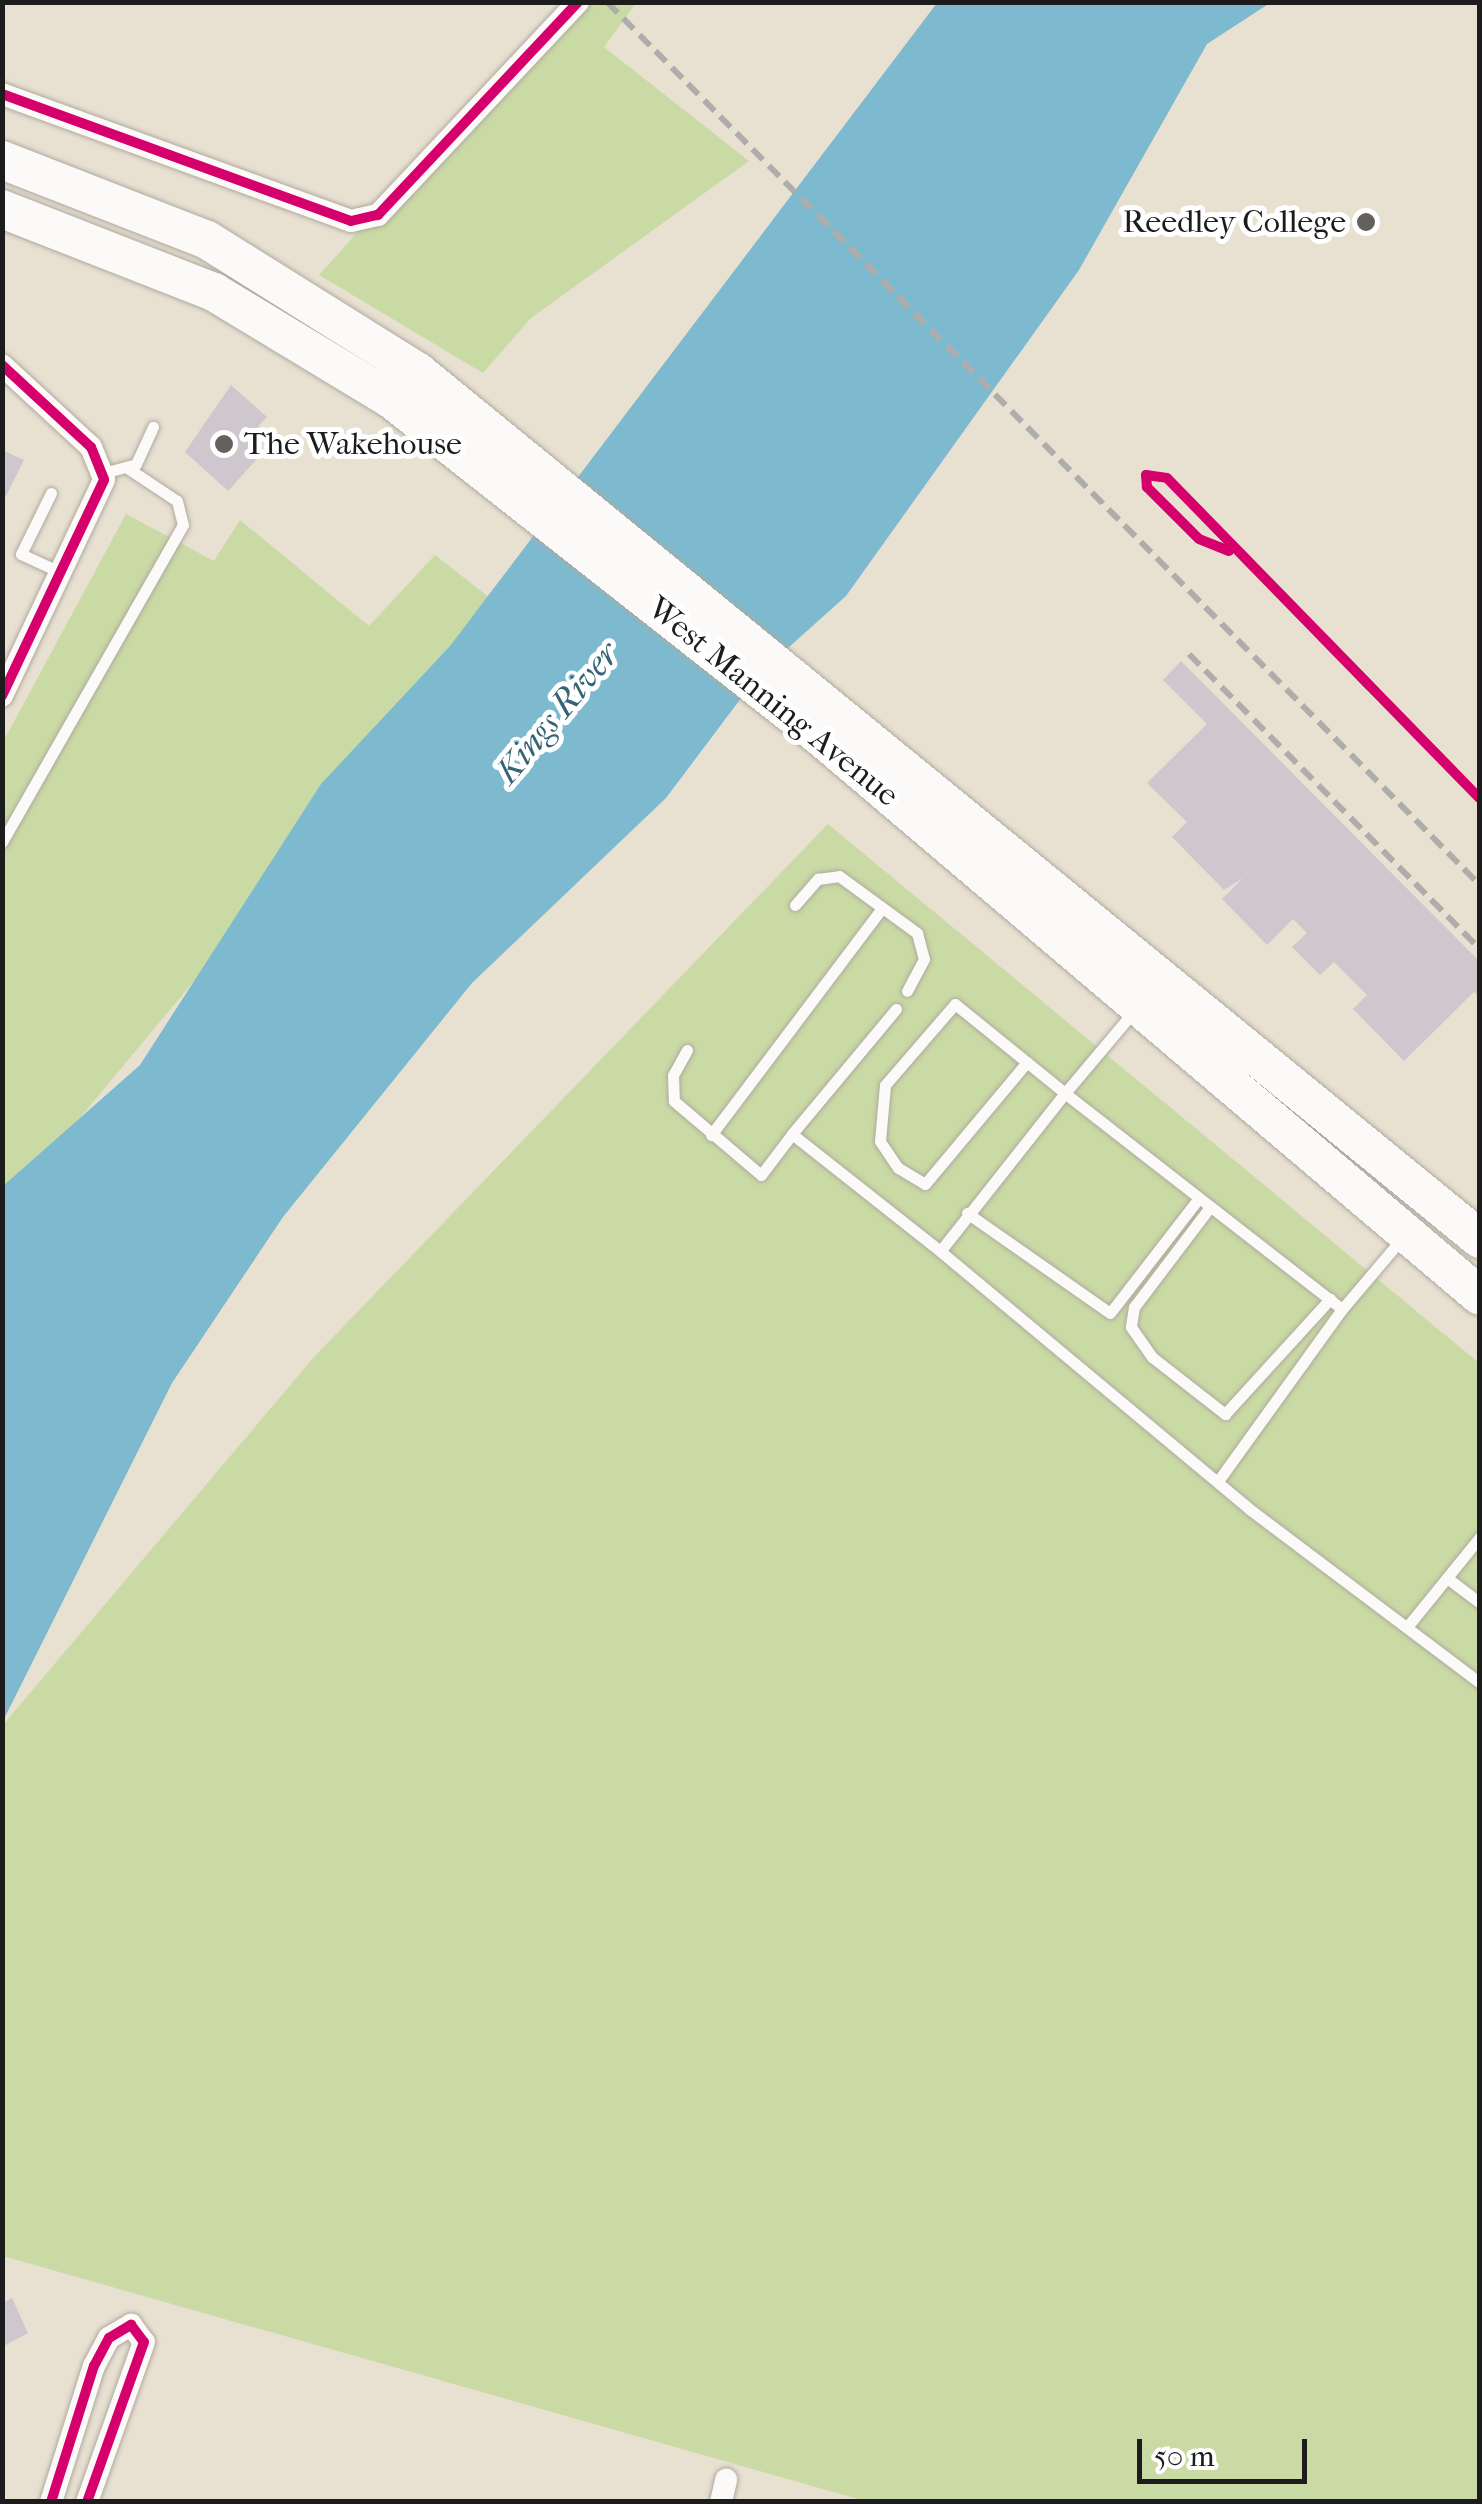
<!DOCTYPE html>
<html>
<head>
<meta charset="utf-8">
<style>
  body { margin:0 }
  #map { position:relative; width:1482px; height:2504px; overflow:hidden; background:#e8e0d1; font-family:"IM FELL French Canon",serif }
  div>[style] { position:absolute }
  .green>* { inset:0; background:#cadaa4 }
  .water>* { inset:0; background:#7ebacf }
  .building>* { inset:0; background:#cec7ce }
  .roads { filter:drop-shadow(0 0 2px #afaaa0) drop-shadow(0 0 2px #afaaa0) }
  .service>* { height:11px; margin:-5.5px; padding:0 5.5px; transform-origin:5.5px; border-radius:5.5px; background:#fcfaf8 }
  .minor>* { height:22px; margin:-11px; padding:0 11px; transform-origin:11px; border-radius:11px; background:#fcfaf8 }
  .primary>* { height:38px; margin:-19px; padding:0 19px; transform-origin:19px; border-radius:19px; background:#fcfaf8 }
  .rail>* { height:6px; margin-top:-3px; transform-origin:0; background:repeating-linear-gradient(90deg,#aeadab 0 15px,transparent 0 23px) }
  .cycleway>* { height:10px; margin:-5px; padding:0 5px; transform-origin:5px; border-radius:5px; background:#d6006c }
  .dots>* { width:28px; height:28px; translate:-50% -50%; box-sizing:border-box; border:5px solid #fff; border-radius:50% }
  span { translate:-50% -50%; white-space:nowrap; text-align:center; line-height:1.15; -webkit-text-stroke:10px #fff; paint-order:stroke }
  .poi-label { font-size:32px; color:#1c1c1c }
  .right { translate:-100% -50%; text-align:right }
  .left { translate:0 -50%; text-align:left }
  .street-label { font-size:32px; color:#1c1c1c }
  .water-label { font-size:35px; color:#366375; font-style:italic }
  .frame { position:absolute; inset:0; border:5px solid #1c1c1c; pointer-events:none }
  .scale { position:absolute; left:1137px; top:2439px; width:170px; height:45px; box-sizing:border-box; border:5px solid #1c1c1c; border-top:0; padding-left:12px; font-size:30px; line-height:35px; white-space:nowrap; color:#1c1c1c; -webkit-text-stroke:8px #fff; paint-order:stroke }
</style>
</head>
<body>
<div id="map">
  <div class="green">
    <div style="clip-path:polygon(564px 3px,636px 3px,604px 47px,749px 161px,531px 318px,483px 373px,319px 275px)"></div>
    <div style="clip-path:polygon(126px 514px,214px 561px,240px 520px,369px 626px,435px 555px,504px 609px,3px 1210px,3px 742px)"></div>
    <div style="clip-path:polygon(828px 824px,1479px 1363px,1479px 2501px,865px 2501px,3px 2256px,3px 1725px,314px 1357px)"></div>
  </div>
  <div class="water">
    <div style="clip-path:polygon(937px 3px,1270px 3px,1207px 44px,1079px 270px,846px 596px,760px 673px,666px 798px,472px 983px,283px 1217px,172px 1383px,3px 1721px,3px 1186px,140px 1065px,321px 784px,450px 646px)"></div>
  </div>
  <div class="building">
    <div style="clip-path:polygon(231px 385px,267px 417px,248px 437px,264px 451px,228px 491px,185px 452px)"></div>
    <div style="clip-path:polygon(2px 450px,24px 460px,2px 504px)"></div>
    <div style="clip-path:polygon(1181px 661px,1480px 962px,1480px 998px,1474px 992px,1404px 1061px,1353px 1009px,1367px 995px,1334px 962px,1320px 975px,1292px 947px,1307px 933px,1293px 919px,1267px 945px,1222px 899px,1243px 878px,1224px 890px,1172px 837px,1187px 822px,1147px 783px,1207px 724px,1163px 680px)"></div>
    <div style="clip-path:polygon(12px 2298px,28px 2333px,2px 2347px,2px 2303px)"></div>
  </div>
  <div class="roads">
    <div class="service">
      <div style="left:103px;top:473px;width:34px;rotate:-15deg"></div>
      <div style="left:136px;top:464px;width:41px;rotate:-65.3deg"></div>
      <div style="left:51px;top:493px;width:68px;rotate:116.2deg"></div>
      <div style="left:21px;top:554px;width:47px;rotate:24.9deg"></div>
      <div style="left:2px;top:842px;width:365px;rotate:-60.3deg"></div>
      <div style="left:183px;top:525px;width:25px;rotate:-104deg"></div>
      <div style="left:177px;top:501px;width:58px;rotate:-146.3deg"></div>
      <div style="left:795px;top:905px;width:35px;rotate:-49deg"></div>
      <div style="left:818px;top:879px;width:21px;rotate:-8deg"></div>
      <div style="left:839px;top:876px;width:97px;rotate:36.2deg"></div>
      <div style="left:917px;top:933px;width:27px;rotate:75deg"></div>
      <div style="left:924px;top:959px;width:36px;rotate:118deg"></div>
      <div style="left:896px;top:1009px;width:163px;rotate:129.8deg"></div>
      <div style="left:792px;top:1134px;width:189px;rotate:38.3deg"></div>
      <div style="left:687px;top:1050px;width:29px;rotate:119deg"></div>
      <div style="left:673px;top:1075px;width:26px;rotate:88deg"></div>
      <div style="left:674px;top:1101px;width:114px;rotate:40.4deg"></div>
      <div style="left:761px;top:1175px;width:51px;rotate:-52.9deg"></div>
      <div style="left:1027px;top:1062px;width:159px;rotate:129.9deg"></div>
      <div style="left:925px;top:1184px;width:31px;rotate:-149deg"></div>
      <div style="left:898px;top:1168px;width:32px;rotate:-124deg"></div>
      <div style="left:880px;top:1141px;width:56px;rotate:-84.9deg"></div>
      <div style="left:885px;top:1085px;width:107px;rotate:-49.2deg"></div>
      <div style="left:955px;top:1004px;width:141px;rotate:39deg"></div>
      <div style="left:1065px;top:1093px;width:109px;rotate:-49.9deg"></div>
      <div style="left:711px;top:1135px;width:284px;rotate:-53deg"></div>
      <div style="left:1210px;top:1207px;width:126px;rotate:127.2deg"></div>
      <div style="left:1134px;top:1307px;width:20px;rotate:99deg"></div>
      <div style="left:1131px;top:1327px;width:37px;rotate:55deg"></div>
      <div style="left:1152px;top:1357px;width:93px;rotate:38deg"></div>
      <div style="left:1225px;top:1414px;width:156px;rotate:-47.6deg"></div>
      <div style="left:967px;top:1213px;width:174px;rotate:35deg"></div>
      <div style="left:1110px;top:1313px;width:145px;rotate:-52.3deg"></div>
      <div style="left:1404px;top:1236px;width:96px;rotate:130.3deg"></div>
      <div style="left:1342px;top:1309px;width:351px;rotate:-142.1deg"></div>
      <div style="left:1065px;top:1093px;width:201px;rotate:128.3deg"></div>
      <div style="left:940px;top:1251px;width:401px;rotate:39.8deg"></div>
      <div style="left:1248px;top:1508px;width:291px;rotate:37deg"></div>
      <div style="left:1218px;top:1481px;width:212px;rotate:-54.2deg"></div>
      <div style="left:1447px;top:1578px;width:41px;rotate:37.1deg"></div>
      <div style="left:1407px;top:1627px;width:116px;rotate:-51deg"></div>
    </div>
    <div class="minor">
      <div style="left:2px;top:94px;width:371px;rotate:20deg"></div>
      <div style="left:351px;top:221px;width:28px;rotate:-13deg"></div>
      <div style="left:378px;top:215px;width:292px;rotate:-46.8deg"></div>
      <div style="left:2px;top:365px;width:121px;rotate:42.7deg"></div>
      <div style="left:91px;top:447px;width:35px;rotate:68deg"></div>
      <div style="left:104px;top:480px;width:239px;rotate:115.3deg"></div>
      <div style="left:51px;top:2502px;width:143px;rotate:-72.5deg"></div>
      <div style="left:94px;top:2366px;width:32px;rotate:-62deg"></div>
      <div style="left:109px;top:2338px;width:26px;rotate:-31deg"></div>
      <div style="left:131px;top:2325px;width:21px;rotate:53deg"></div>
      <div style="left:144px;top:2342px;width:170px;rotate:109.6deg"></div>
      <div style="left:721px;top:2502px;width:23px;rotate:-77deg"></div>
    </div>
    <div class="primary">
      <div style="left:2px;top:160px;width:220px;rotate:21.3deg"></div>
      <div style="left:207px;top:240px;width:249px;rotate:32deg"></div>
      <div style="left:418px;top:372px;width:1371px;rotate:39.23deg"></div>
      <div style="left:2px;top:209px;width:228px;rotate:21.4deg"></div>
      <div style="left:214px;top:292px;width:207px;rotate:31.2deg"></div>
      <div style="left:391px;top:399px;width:550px;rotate:38.2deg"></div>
      <div style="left:823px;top:739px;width:861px;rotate:40.29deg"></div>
    </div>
  </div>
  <div class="rail">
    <div style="left:607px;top:2px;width:1242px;rotate:45.33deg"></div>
    <div style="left:1189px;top:654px;width:414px;rotate:45.4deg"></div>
  </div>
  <div class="cycleway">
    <div style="left:2px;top:94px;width:371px;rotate:20deg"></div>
    <div style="left:351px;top:221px;width:28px;rotate:-13deg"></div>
    <div style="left:378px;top:215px;width:292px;rotate:-46.8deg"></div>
    <div style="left:2px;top:365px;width:121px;rotate:42.7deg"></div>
    <div style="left:91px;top:447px;width:35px;rotate:68deg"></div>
    <div style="left:104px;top:480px;width:239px;rotate:115.3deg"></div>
    <div style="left:1229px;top:551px;width:32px;rotate:-158deg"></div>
    <div style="left:1199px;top:539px;width:74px;rotate:-135deg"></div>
    <div style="left:1147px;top:487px;width:12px;rotate:-95deg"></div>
    <div style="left:1146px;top:475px;width:21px;rotate:8deg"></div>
    <div style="left:1167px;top:478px;width:448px;rotate:45.7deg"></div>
    <div style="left:51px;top:2502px;width:143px;rotate:-72.5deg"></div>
    <div style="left:94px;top:2366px;width:32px;rotate:-62deg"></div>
    <div style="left:109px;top:2338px;width:26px;rotate:-31deg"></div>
    <div style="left:131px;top:2325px;width:21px;rotate:53deg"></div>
    <div style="left:144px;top:2342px;width:170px;rotate:109.6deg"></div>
  </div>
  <div class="dots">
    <div style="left:1366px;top:222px;background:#63615b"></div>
    <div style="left:224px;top:444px;background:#63615b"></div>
  </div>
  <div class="poi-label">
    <span class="right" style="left:1346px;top:222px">Reedley College</span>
    <span class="left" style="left:244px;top:444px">The Wakehouse</span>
  </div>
  <div class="street-label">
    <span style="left:773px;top:702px;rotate:39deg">West Manning Avenue</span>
  </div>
  <div class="water-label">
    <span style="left:557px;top:713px;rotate:-50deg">Kings River</span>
  </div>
  <div class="frame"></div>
  <div class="scale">50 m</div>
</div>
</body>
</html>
